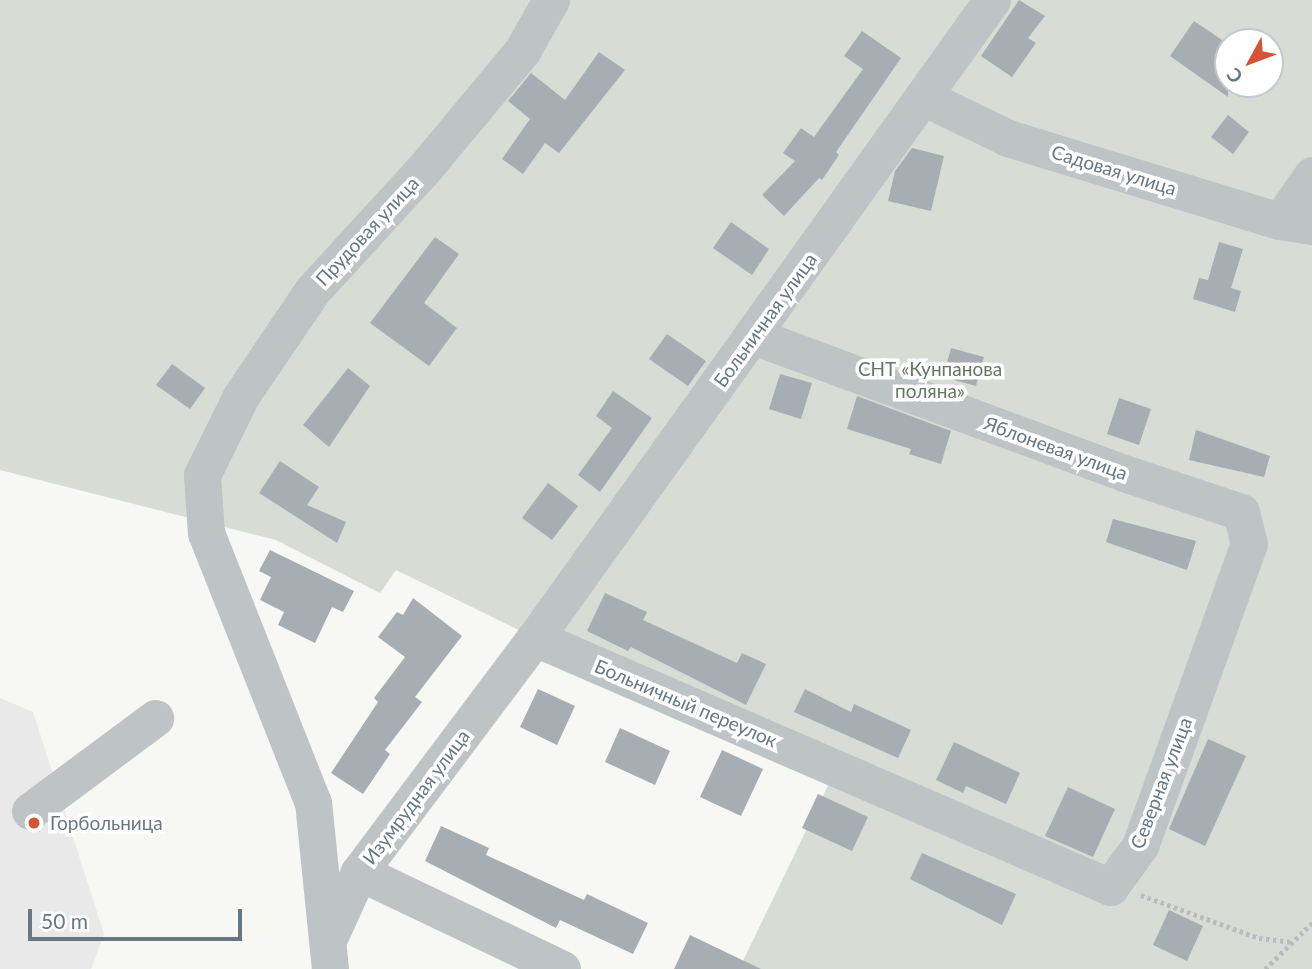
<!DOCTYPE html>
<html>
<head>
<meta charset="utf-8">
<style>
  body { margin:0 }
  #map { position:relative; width:1312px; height:969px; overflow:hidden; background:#f7f7f4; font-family:Lato,sans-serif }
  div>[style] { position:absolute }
  .built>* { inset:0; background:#e8e9e8 }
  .green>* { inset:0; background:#d7dcd4 }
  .building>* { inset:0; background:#a6aeb3 }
  .path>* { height:4.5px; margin-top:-2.25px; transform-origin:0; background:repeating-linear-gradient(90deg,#b9bcbe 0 3.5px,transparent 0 7px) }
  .minor>* { height:37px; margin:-18.5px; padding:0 18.5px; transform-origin:18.5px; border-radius:18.5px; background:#bec3c6 }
  .dots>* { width:19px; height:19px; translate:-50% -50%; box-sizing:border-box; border:4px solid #fff; border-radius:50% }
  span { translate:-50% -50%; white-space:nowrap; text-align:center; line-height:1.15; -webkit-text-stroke:7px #fff; paint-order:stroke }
  .street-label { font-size:19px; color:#687883 }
  .park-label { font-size:19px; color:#677663 }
  .poi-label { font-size:19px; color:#687883 }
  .left { translate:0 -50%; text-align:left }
  .north { position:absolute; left:1214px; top:28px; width:70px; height:70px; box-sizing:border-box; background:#fff; border:2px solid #c3c9cd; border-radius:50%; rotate:229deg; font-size:19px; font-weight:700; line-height:28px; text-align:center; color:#687883 }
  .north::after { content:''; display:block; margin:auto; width:24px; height:32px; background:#d55336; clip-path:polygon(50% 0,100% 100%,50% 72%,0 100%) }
  .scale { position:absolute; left:28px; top:909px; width:214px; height:32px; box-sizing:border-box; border:4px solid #687883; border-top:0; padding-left:9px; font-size:21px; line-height:24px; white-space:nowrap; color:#687883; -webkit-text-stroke:5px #fff; paint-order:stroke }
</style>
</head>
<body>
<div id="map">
  <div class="built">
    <div style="clip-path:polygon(0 698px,33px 712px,104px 934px,91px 969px,0 969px)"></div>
  </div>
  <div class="green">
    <div style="clip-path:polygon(evenodd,0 0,1312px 0,1312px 969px,739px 969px,836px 769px,535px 638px,396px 570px,380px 593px,276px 540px,0 470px,0 0,1228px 42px,1270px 42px,1270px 84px,1228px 84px,1228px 42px)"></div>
  </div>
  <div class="building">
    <div style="clip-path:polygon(1019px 0,1045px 16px,1028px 38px,1036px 43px,1012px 77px,981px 56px)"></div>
    <div style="clip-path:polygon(1194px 21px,1228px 44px,1228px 97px,1170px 56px)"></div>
    <div style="clip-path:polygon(862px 31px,901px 58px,836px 152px,839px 155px,822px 180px,819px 178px,784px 216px,762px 195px,795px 161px,783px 153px,801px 128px,814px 137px,863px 69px,844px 56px)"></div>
    <div style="clip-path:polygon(599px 52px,625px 70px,559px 153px,545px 143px,523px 174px,502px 159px,530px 119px,508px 101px,531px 73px,565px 100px)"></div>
    <div style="clip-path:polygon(1228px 115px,1249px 132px,1233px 154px,1211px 137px)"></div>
    <div style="clip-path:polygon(912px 148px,944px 156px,931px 211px,888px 201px,895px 171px)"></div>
    <div style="clip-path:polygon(731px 222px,769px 249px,752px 275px,713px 248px)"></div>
    <div style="clip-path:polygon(435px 237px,459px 254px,424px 303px,457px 328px,429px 366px,370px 323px)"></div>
    <div style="clip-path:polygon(1219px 242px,1243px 249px,1231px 288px,1241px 291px,1235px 312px,1193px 299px,1199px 278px,1208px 280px)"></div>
    <div style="clip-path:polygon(667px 334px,706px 361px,688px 386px,649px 359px)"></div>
    <div style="clip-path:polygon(951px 348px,984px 357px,976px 386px,943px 377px)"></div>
    <div style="clip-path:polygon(172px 364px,205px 388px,190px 409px,156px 385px)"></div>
    <div style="clip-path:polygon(348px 368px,370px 386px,329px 447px,303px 425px)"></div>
    <div style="clip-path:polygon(780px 374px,812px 383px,801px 419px,769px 409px)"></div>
    <div style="clip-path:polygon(613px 391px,652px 418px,600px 492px,578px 475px,612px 428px,596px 416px)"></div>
    <div style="clip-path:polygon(857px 396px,951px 431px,941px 464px,909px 454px,911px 449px,847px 429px)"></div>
    <div style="clip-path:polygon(1119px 398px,1151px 409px,1139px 445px,1107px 434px)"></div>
    <div style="clip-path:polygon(1196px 430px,1270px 456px,1264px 477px,1189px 460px)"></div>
    <div style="clip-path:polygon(280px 461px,319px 487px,307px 505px,346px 522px,337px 543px,259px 493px)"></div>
    <div style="clip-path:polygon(548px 483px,578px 506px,552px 540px,522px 518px)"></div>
    <div style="clip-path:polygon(1113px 519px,1196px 541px,1187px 570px,1106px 542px)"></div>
    <div style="clip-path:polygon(270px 550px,354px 591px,343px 612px,332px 607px,315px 643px,278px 625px,284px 612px,260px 600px,271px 577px,259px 571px)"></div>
    <div style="clip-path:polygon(605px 593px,647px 612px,643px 620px,737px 663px,742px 653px,766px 664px,746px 705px,631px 647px,628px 651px,587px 631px)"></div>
    <div style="clip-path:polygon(413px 598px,462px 636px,415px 697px,422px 702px,385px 750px,390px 754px,363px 794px,331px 773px,378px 702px,374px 698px,405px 657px,378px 637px,397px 612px,403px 615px)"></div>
    <div style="clip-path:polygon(538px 689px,575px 706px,557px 745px,520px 727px)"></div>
    <div style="clip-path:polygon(805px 689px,851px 712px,854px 704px,911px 730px,898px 758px,794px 712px)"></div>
    <div style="clip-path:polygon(620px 728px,670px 751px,655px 785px,605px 762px)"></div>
    <div style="clip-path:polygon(1208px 739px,1246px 756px,1205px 846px,1169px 829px)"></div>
    <div style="clip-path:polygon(954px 742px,1020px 773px,1006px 804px,966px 786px,963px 793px,936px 780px)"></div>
    <div style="clip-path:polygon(722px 750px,763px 769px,741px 816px,700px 797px)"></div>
    <div style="clip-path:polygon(1068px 787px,1115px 809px,1093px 857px,1045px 836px)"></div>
    <div style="clip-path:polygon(818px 794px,868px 817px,852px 851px,802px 828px)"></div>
    <div style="clip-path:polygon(441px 826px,489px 848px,486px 855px,584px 900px,587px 894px,648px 923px,633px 954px,560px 920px,556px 928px,425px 861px)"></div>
    <div style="clip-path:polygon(922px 853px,1016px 894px,1002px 925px,910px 879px)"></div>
    <div style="clip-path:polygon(1169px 910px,1203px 926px,1187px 961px,1153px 945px)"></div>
    <div style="clip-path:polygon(690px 935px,761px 969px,674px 969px)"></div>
  </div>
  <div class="path">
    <div style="left:1141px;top:895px;width:126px;rotate:20deg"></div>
    <div style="left:1259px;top:938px;width:34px;rotate:7deg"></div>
    <div style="left:1265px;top:969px;width:66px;rotate:-44.4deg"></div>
  </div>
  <div class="minor">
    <div style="left:923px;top:97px;width:94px;rotate:25.8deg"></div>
    <div style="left:1008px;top:138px;width:284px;rotate:17deg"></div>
    <div style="left:1280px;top:221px;width:32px;rotate:9deg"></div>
    <div style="left:1280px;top:221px;width:56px;rotate:-55.2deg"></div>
    <div style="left:535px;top:638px;width:627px;rotate:23.41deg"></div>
    <div style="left:1110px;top:887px;width:51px;rotate:-53.8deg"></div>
    <div style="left:1140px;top:846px;width:321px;rotate:-70.2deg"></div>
    <div style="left:1249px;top:544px;width:33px;rotate:-104deg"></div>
    <div style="left:1241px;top:512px;width:123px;rotate:-161.6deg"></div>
    <div style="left:1124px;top:473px;width:395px;rotate:-159.7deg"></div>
    <div style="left:30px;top:811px;width:156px;rotate:-36.6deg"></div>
    <div style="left:359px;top:872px;width:225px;rotate:25.5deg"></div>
    <div style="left:328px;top:940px;width:75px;rotate:-65.5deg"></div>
    <div style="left:359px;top:872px;width:293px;rotate:-53.1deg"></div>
    <div style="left:535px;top:638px;width:785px;rotate:-54.39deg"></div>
    <div style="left:330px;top:969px;width:167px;rotate:-95.8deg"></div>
    <div style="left:313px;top:803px;width:290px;rotate:-111.6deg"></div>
    <div style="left:206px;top:533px;width:58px;rotate:-93.9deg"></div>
    <div style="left:202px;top:475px;width:88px;rotate:-63.7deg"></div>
    <div style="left:241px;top:396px;width:127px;rotate:-55.9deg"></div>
    <div style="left:312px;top:291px;width:164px;rotate:-47.5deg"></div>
    <div style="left:423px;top:170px;width:155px;rotate:-50.2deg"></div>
    <div style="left:522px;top:51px;width:59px;rotate:-60.4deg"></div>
  </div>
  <div class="dots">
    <div style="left:34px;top:823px;background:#d55336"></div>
  </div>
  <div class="street-label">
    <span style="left:1114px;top:170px;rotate:17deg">Садовая улица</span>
    <span style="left:367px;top:231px;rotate:-47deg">Прудовая улица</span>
    <span style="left:765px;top:320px;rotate:-54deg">Больничная улица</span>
    <span style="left:1056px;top:448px;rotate:20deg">Яблоневая улица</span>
    <span style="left:686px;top:703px;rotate:23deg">Больничный переулок</span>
    <span style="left:1161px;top:783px;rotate:-69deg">Северная улица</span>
    <span style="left:416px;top:797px;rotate:-53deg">Изумрудная улица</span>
  </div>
  <div class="park-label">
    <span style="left:930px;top:380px">СНТ «Кунпанова<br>поляна»</span>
  </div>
  <div class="poi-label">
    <span class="left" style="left:50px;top:823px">Горбольница</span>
  </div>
  <div class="north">С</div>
  <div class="scale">50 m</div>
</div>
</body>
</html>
